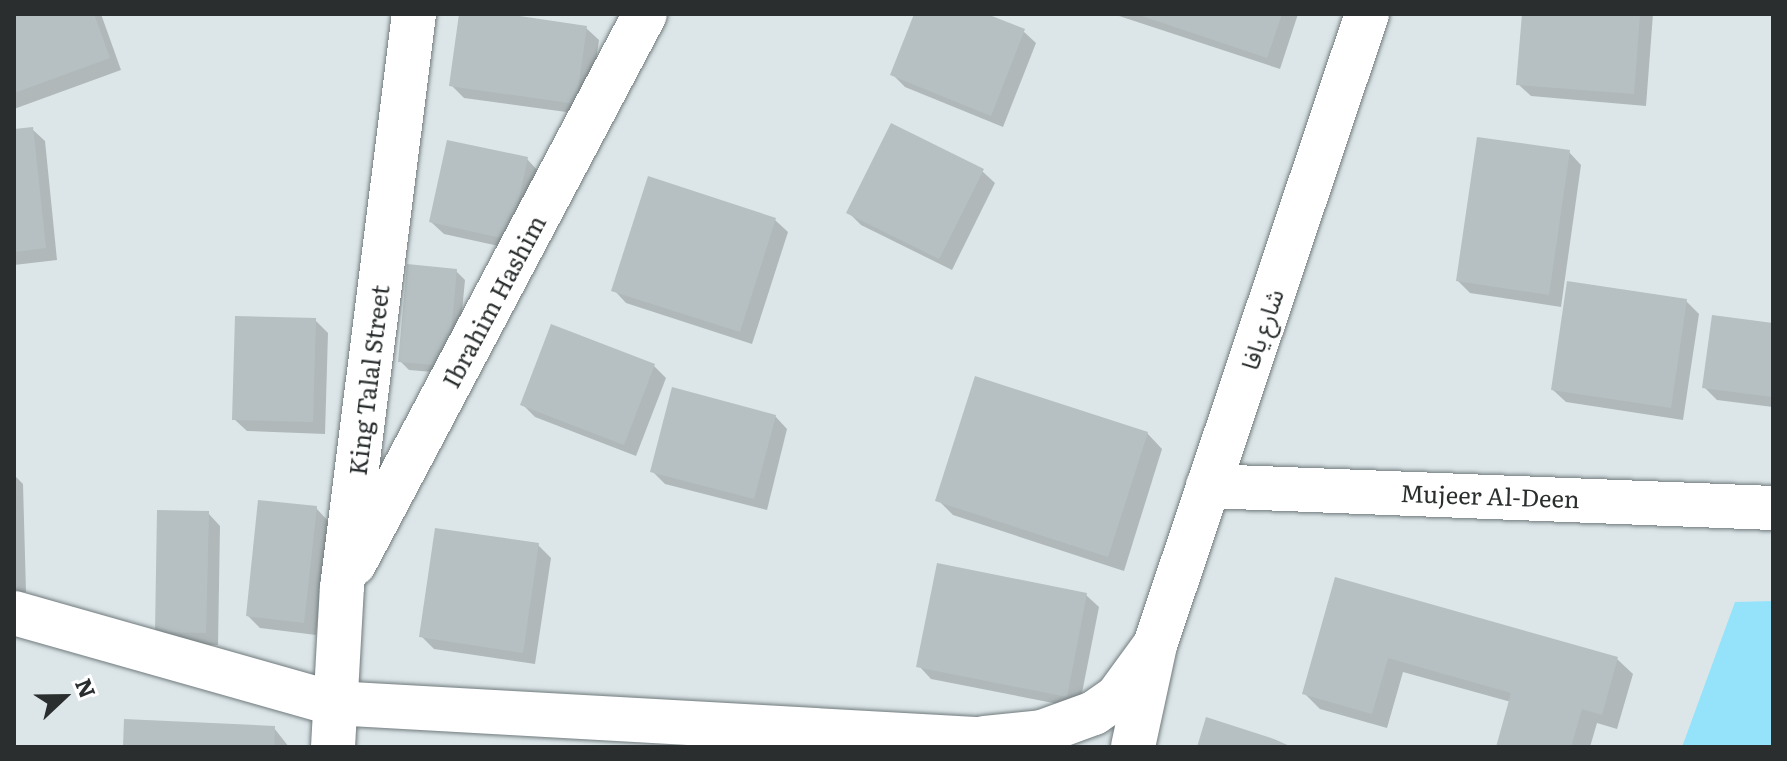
<!DOCTYPE html>
<html>
<head>
<meta charset="utf-8">
<style>
  body { margin:0 }
  #map { position:relative; width:1787px; height:761px; overflow:hidden; background:#dce6e9; font-family:Literata,"Noto Sans Arabic",serif }
  div>[style] { position:absolute }
  .green>* { inset:0; background:#94e3fa }
  .shadow>* { inset:0; background:#0003 }
  .building>* { inset:0; background:#b6c0c3 }
  .roads { filter:drop-shadow(0 0 2px #707a7c) drop-shadow(0 0 2px #707a7c) }
  .minor>* { height:44px; margin:-22px; padding:0 22px; transform-origin:22px; border-radius:22px; background:#fff }
  span { translate:-50% -50%; white-space:nowrap; text-align:center; line-height:1.15; -webkit-text-stroke:6px #fff; paint-order:stroke }
  .street-label { font-size:24px; color:#2a2e2f }
  .frame { position:absolute; inset:0; border:16px solid #2a2e2f; pointer-events:none }
  .north { position:absolute; left:24px; top:657px; width:80px; height:80px; -webkit-text-stroke:6px #fff; paint-order:stroke; rotate:68deg; font-size:22px; font-weight:700; line-height:32px; text-align:center; color:#2a2e2f }
  .north::after { content:''; display:block; margin:auto; width:28px; height:36px; background:#2a2e2f; clip-path:polygon(50% 0,100% 100%,50% 72%,0 100%) }
</style>
</head>
<body>
<div id="map">
  <div class="green">
    <div style="clip-path:polygon(1773px 601px,1773px 747px,1682px 747px,1735px 602px)"></div>
  </div>
  <div class="shadow">
    <div style="clip-path:polygon(23px 14px,101px 14px,121px 70px,14px 109px,14px 17px)"></div>
    <div style="clip-path:polygon(461px 14px,586px 28px,599px 40px,588px 115px,464px 98px,451px 85px)"></div>
    <div style="clip-path:polygon(916px 14px,982px 14px,1023px 31px,1036px 43px,1003px 127px,905px 87px,892px 74px)"></div>
    <div style="clip-path:polygon(1113px 14px,1298px 14px,1280px 69px)"></div>
    <div style="clip-path:polygon(1524px 14px,1653px 14px,1646px 106px,1531px 96px,1518px 84px)"></div>
    <div style="clip-path:polygon(32px 129px,45px 141px,57px 260px,14px 265px,14px 131px)"></div>
    <div style="clip-path:polygon(1569px 152px,1581px 165px,1561px 307px,1470px 293px,1458px 281px)"></div>
    <div style="clip-path:polygon(527px 159px,539px 172px,522px 251px,444px 234px,431px 222px)"></div>
    <div style="clip-path:polygon(982px 171px,995px 183px,952px 270px,861px 225px,849px 213px)"></div>
    <div style="clip-path:polygon(775px 220px,788px 232px,752px 344px,626px 303px,614px 290px)"></div>
    <div style="clip-path:polygon(456px 271px,465px 280px,456px 374px,409px 370px,400px 361px)"></div>
    <div style="clip-path:polygon(1686px 301px,1699px 314px,1683px 420px,1566px 402px,1553px 390px)"></div>
    <div style="clip-path:polygon(315px 320px,328px 333px,325px 434px,247px 431px,234px 419px)"></div>
    <div style="clip-path:polygon(1773px 325px,1773px 407px,1717px 400px,1704px 387px)"></div>
    <div style="clip-path:polygon(654px 366px,666px 378px,636px 456px,535px 417px,523px 405px)"></div>
    <div style="clip-path:polygon(775px 416px,787px 429px,767px 510px,665px 484px,652px 471px)"></div>
    <div style="clip-path:polygon(1147px 433px,1162px 449px,1124px 571px,953px 515px,938px 500px)"></div>
    <div style="clip-path:polygon(14px 475px,23px 484px,26px 592px,14px 592px)"></div>
    <div style="clip-path:polygon(316px 508px,328px 521px,316px 635px,260px 628px,248px 616px)"></div>
    <div style="clip-path:polygon(208px 513px,220px 526px,218px 645px,170px 644px,157px 631px)"></div>
    <div style="clip-path:polygon(538px 545px,551px 558px,535px 664px,434px 649px,421px 636px)"></div>
    <div style="clip-path:polygon(1336px 579px,1617px 659px,1633px 674px,1617px 729px,1597px 723px,1590px 747px,1498px 747px,1511px 702px,1403px 672px,1387px 728px,1320px 709px,1305px 694px)"></div>
    <div style="clip-path:polygon(1086px 595px,1099px 607px,1079px 708px,931px 679px,919px 666px)"></div>
    <div style="clip-path:polygon(274px 728px,289px 747px,125px 747px)"></div>
  </div>
  <div class="building">
    <div style="clip-path:polygon(94px 14px,110px 58px,14px 93px,14px 15px)"></div>
    <div style="clip-path:polygon(459px 14px,507px 14px,587px 26px,576px 104px,449px 86px)"></div>
    <div style="clip-path:polygon(914px 14px,987px 14px,1025px 29px,991px 116px,890px 75px)"></div>
    <div style="clip-path:polygon(1136px 14px,1282px 14px,1267px 58px)"></div>
    <div style="clip-path:polygon(1522px 14px,1640px 14px,1634px 94px,1516px 85px)"></div>
    <div style="clip-path:polygon(891px 123px,984px 169px,939px 259px,846px 213px)"></div>
    <div style="clip-path:polygon(33px 127px,46px 248px,14px 252px,14px 129px)"></div>
    <div style="clip-path:polygon(1477px 137px,1570px 150px,1549px 295px,1456px 281px)"></div>
    <div style="clip-path:polygon(447px 140px,528px 157px,510px 240px,429px 222px)"></div>
    <div style="clip-path:polygon(648px 176px,776px 218px,740px 332px,611px 291px)"></div>
    <div style="clip-path:polygon(407px 264px,457px 269px,448px 366px,398px 362px)"></div>
    <div style="clip-path:polygon(1567px 281px,1687px 299px,1671px 408px,1551px 390px)"></div>
    <div style="clip-path:polygon(1712px 315px,1773px 323px,1773px 397px,1702px 388px)"></div>
    <div style="clip-path:polygon(235px 316px,316px 318px,313px 422px,232px 420px)"></div>
    <div style="clip-path:polygon(551px 324px,655px 364px,624px 445px,520px 405px)"></div>
    <div style="clip-path:polygon(975px 376px,1148px 432px,1108px 557px,935px 501px)"></div>
    <div style="clip-path:polygon(672px 387px,776px 415px,754px 499px,650px 472px)"></div>
    <div style="clip-path:polygon(258px 500px,317px 506px,304px 623px,246px 616px)"></div>
    <div style="clip-path:polygon(157px 510px,209px 511px,206px 633px,155px 632px)"></div>
    <div style="clip-path:polygon(435px 528px,539px 543px,523px 653px,419px 637px)"></div>
    <div style="clip-path:polygon(937px 563px,1087px 593px,1067px 697px,916px 667px)"></div>
    <div style="clip-path:polygon(1335px 577px,1618px 657px,1602px 715px,1582px 709px,1571px 747px,1496px 747px,1511px 693px,1388px 658px,1372px 714px,1302px 694px)"></div>
    <div style="clip-path:polygon(1206px 717px,1274px 739px,1292px 747px,1197px 747px)"></div>
    <div style="clip-path:polygon(124px 719px,275px 726px,274px 747px,123px 747px)"></div>
  </div>
  <div class="roads">
    <div class="minor">
      <div style="left:1208px;top:486px;width:565px;rotate:2.23deg"></div>
      <div style="left:354px;top:564px;width:622px;rotate:-62.12deg"></div>
      <div style="left:14px;top:613px;width:331px;rotate:15.8deg"></div>
      <div style="left:333px;top:703px;width:643px;rotate:3.21deg"></div>
      <div style="left:975px;top:739px;width:45px;rotate:10.3deg"></div>
      <div style="left:1155px;top:645px;width:666px;rotate:-71.43deg"></div>
      <div style="left:985px;top:738px;width:57px;rotate:-6deg"></div>
      <div style="left:1042px;top:732px;width:55px;rotate:-20.1deg"></div>
      <div style="left:1094px;top:713px;width:28px;rotate:-35deg"></div>
      <div style="left:1117px;top:697px;width:64px;rotate:-53.8deg"></div>
      <div style="left:1155px;top:645px;width:104px;rotate:102.2deg"></div>
      <div style="left:333px;top:747px;width:160px;rotate:-86.8deg"></div>
      <div style="left:342px;top:587px;width:578px;rotate:-82.84deg"></div>
    </div>
  </div>
  <div class="street-label">
    <span style="left:493px;top:301px;rotate:-62deg">Ibrahim Hashim</span>
    <span style="left:1261px;top:329px;rotate:-71deg">شارع يافا</span>
    <span style="left:368px;top:380px;rotate:-83deg">King Talal Street</span>
    <span style="left:1490px;top:495px;rotate:2deg">Mujeer Al-Deen</span>
  </div>
  <div class="frame"></div>
  <div class="north">N</div>
</div>
</body>
</html>
